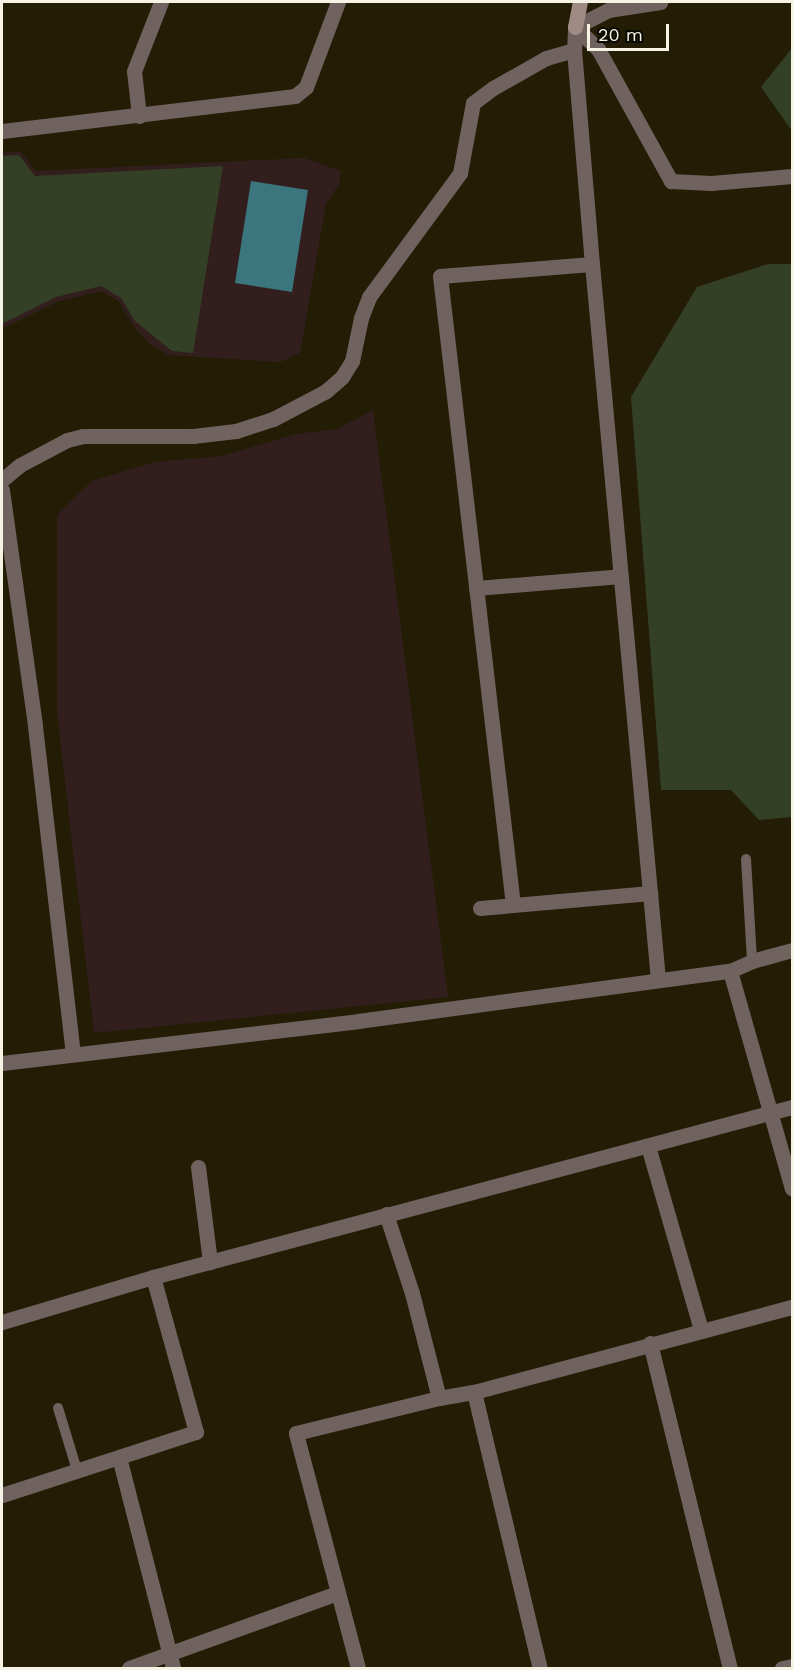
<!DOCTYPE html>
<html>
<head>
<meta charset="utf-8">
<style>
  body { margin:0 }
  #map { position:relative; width:794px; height:1670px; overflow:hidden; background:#231d06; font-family:"Work Sans",sans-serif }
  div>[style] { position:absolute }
  .education>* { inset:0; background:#321f1d }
  .green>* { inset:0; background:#344025 }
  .water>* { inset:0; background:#3b757e }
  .lane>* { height:10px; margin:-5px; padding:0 5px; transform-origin:5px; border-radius:5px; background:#70635f }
  .street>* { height:15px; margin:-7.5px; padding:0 7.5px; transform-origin:7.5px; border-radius:7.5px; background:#70635f }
  .secondary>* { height:15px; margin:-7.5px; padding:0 7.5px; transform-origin:7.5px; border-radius:7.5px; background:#9f8b84 }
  span { translate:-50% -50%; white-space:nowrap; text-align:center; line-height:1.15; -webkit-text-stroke:6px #0a0802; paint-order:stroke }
  .frame { position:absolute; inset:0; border:3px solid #f7f3e4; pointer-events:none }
  .scale { position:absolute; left:587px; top:24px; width:82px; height:27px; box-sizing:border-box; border:3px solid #f7f3e4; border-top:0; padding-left:8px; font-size:18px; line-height:21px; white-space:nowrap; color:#f7f3e4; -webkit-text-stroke:4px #0a0802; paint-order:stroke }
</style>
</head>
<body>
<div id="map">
  <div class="education">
    <div style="clip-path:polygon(20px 151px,36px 171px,304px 158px,341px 171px,339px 184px,326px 204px,300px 353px,280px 362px,168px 355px,149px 343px,136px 329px,119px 302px,101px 291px,57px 302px,2px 329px,2px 153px)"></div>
    <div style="clip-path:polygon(373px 410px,448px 997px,94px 1033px,57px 713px,57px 515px,92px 481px,154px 462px,222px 456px,296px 434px,337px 429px)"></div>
  </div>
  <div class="green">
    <div style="clip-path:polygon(792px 48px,792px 131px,761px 87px)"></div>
    <div style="clip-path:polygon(19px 155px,35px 176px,223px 166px,193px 353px,172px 351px,135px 321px,121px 298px,101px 286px,56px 297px,2px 324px,2px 156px)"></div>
    <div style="clip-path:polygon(768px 264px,792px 264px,792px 817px,759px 820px,731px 790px,661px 790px,631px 397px,697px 287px)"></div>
  </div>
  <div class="water">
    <div style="clip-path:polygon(251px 181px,308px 190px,292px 292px,235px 283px)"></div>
  </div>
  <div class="lane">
    <div style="left:746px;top:859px;width:102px;rotate:86.6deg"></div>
    <div style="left:58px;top:1408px;width:65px;rotate:73deg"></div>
  </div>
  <div class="street">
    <div style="left:575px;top:27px;width:23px;rotate:92deg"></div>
    <div style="left:574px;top:50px;width:215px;rotate:85.2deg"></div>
    <div style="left:592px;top:264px;width:719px;rotate:84.73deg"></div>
    <div style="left:575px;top:27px;width:32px;rotate:44deg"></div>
    <div style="left:598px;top:49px;width:151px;rotate:61.1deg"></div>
    <div style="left:671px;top:181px;width:40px;rotate:2.9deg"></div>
    <div style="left:711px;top:183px;width:81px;rotate:-4.9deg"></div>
    <div style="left:575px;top:27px;width:37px;rotate:-27deg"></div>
    <div style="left:608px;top:10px;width:53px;rotate:-8.7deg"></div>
    <div style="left:139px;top:116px;width:45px;rotate:-96.3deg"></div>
    <div style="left:134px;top:71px;width:74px;rotate:-68.6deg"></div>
    <div style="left:2px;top:131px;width:295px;rotate:-6.8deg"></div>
    <div style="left:295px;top:96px;width:14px;rotate:-39deg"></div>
    <div style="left:306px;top:87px;width:91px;rotate:-69.4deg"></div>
    <div style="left:2px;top:480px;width:23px;rotate:-40deg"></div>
    <div style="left:20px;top:465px;width:53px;rotate:-28deg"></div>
    <div style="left:67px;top:440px;width:16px;rotate:-14deg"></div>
    <div style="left:83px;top:436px;width:110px"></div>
    <div style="left:193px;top:436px;width:43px;rotate:-6.6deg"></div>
    <div style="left:236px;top:431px;width:39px;rotate:-18deg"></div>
    <div style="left:273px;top:419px;width:60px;rotate:-27.8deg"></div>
    <div style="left:326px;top:391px;width:21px;rotate:-41deg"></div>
    <div style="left:342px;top:377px;width:19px;rotate:-58deg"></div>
    <div style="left:352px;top:361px;width:44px;rotate:-78.2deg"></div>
    <div style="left:361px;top:318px;width:22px;rotate:-69deg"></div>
    <div style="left:369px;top:297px;width:154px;rotate:-53.7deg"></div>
    <div style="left:460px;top:173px;width:71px;rotate:-79.5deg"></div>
    <div style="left:473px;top:103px;width:25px;rotate:-37deg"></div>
    <div style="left:493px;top:88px;width:61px;rotate:-29.5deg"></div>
    <div style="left:546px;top:58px;width:29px;rotate:-16deg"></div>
    <div style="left:2px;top:490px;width:238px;rotate:82deg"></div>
    <div style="left:35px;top:726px;width:330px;rotate:83.4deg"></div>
    <div style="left:476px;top:588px;width:145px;rotate:-4.7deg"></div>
    <div style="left:513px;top:905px;width:633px;rotate:-96.62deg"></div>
    <div style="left:440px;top:276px;width:152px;rotate:-4.5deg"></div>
    <div style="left:480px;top:908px;width:171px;rotate:-5deg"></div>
    <div style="left:730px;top:971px;width:226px;rotate:74.1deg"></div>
    <div style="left:2px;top:1063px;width:358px;rotate:-6.7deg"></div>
    <div style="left:358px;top:1021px;width:375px;rotate:-7.7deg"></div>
    <div style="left:730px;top:971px;width:24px;rotate:-24deg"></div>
    <div style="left:752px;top:961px;width:41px;rotate:-15.4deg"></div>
    <div style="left:648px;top:1146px;width:191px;rotate:73.9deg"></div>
    <div style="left:198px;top:1167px;width:96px;rotate:82.8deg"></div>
    <div style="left:386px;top:1214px;width:83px;rotate:71.8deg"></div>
    <div style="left:412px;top:1293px;width:108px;rotate:75.6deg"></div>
    <div style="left:2px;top:1322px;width:158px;rotate:-16.6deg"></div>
    <div style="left:153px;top:1277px;width:661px;rotate:-14.9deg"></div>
    <div style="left:650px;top:1343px;width:335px;rotate:76.2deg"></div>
    <div style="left:474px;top:1392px;width:284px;rotate:76.6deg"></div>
    <div style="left:119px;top:1457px;width:218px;rotate:75.6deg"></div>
    <div style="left:2px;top:1495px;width:204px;rotate:-18deg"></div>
    <div style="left:196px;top:1432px;width:161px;rotate:-105.5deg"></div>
    <div style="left:129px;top:1668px;width:221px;rotate:-19.8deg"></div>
    <div style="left:358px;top:1668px;width:243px;rotate:-104.8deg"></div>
    <div style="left:296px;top:1433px;width:147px;rotate:-13.8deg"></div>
    <div style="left:439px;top:1398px;width:36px;rotate:-10deg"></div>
    <div style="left:474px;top:1392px;width:329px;rotate:-15deg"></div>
    <div style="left:782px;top:1668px;width:10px;rotate:-11deg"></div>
  </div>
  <div class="secondary">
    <div style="left:575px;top:27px;width:25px;rotate:-79deg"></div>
  </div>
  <div class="frame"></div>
  <div class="scale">20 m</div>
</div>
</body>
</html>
